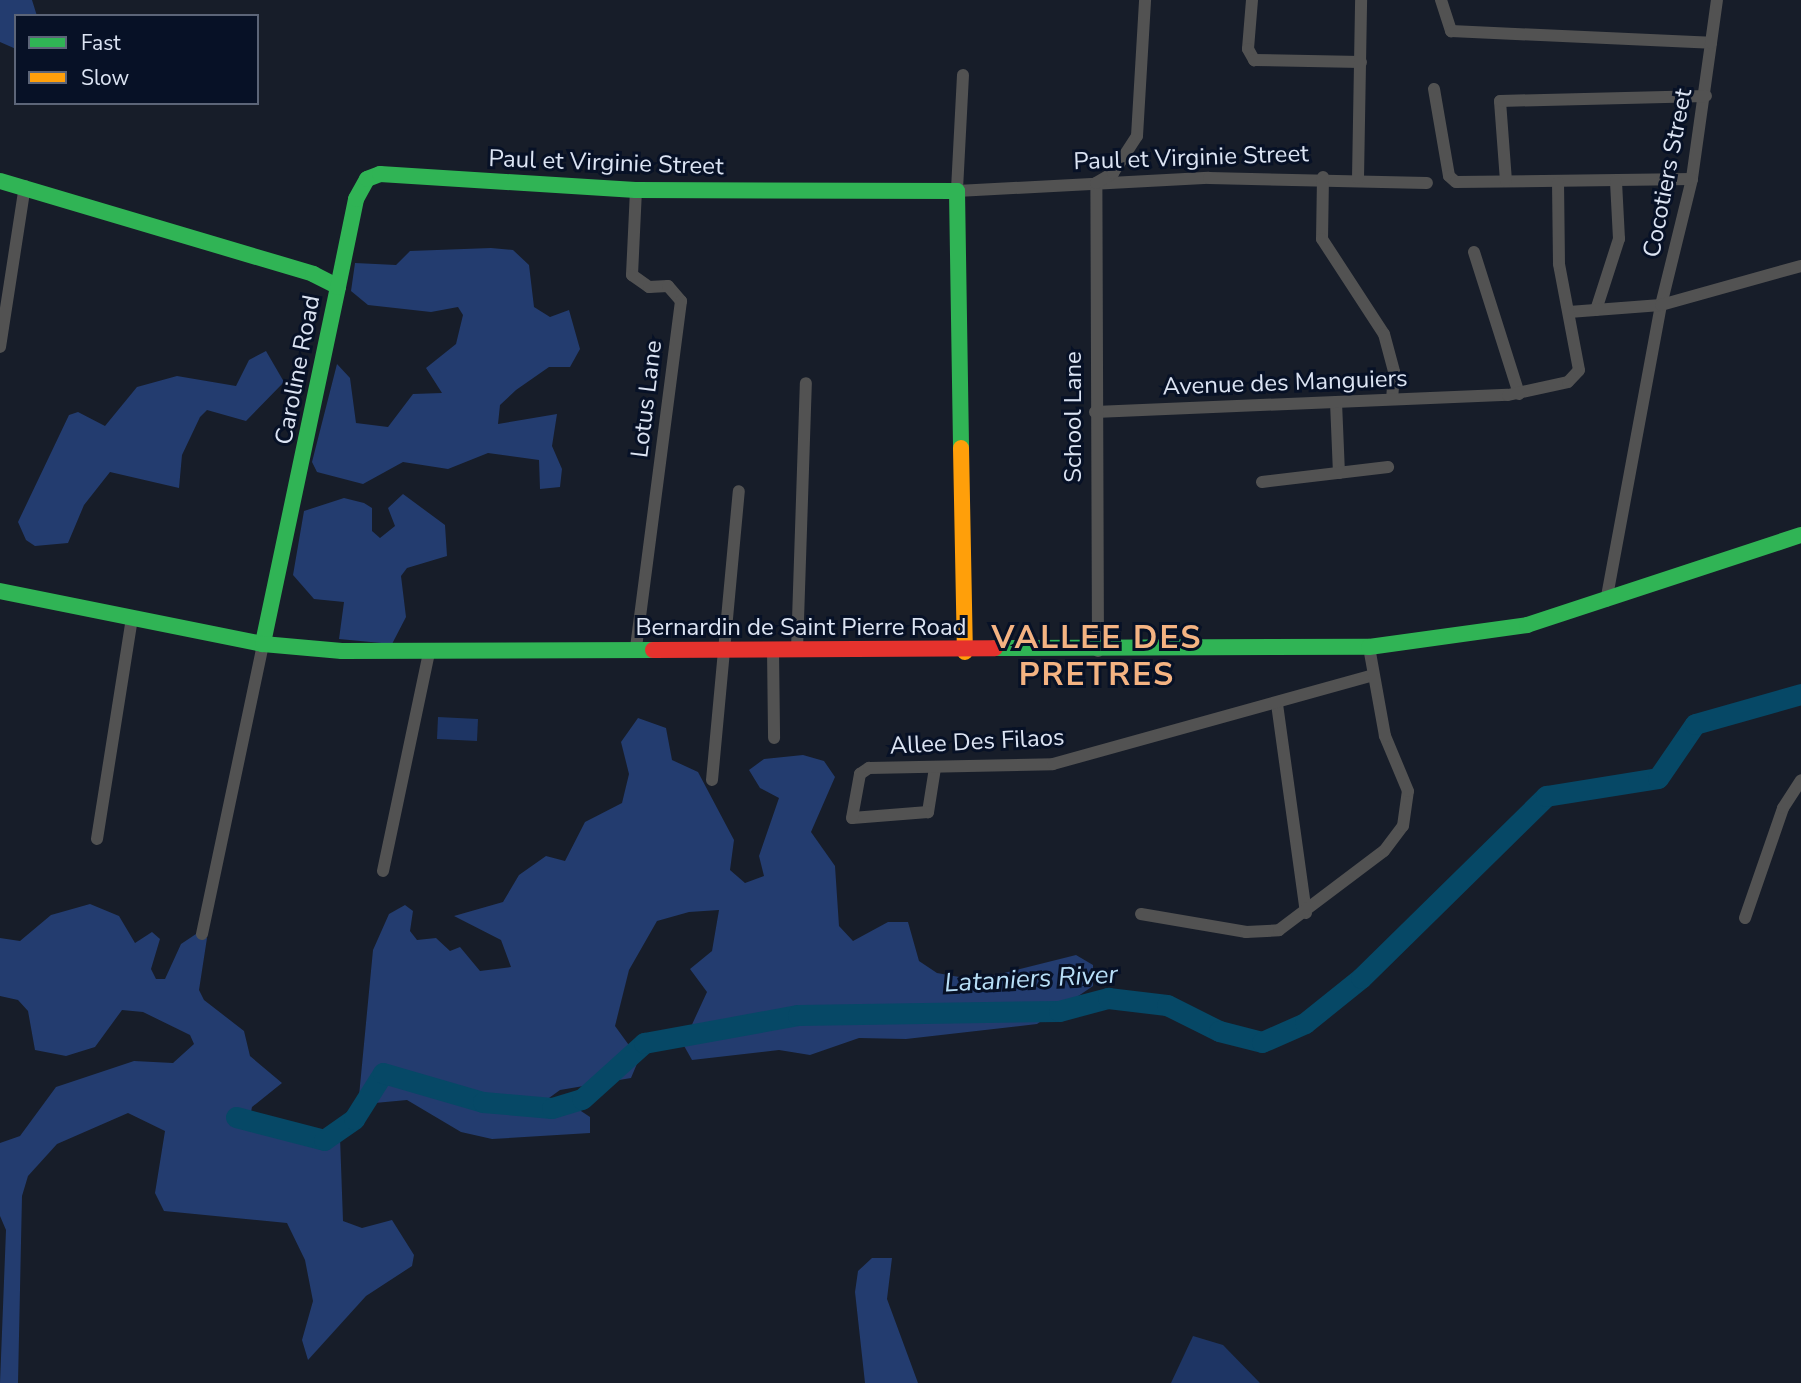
<!DOCTYPE html>
<html>
<head>
<meta charset="utf-8">
<style>
  body { margin:0 }
  #map { position:relative; width:1801px; height:1383px; overflow:hidden; background:#171d29; font-family:"Nunito Sans",sans-serif }
  div>[style] { position:absolute }
  .green>* { inset:0; background:#1e3564 }
  .forest>* { inset:0; background:#233c6f }
  .river>* { height:21px; margin:-10.5px; padding:0 10.5px; transform-origin:10.5px; border-radius:10.5px; background:#064866 }
  .street>* { height:12px; margin:-6px; padding:0 6px; transform-origin:6px; border-radius:6px; background:#525252 }
  .fast>* { height:16px; margin:-8px; padding:0 8px; transform-origin:8px; border-radius:8px; background:#30b455 }
  .slow>* { height:16px; margin:-8px; padding:0 8px; transform-origin:8px; border-radius:8px; background:#ff9f0a }
  .jam>* { height:16px; margin:-8px; padding:0 8px; transform-origin:8px; border-radius:8px; background:#e5322d }
  span { translate:-50% -50%; white-space:nowrap; text-align:center; line-height:1.15; -webkit-text-stroke:6px #071126; paint-order:stroke }
  .street-label { font-size:24px; color:#dce4f3 }
  .water-label { font-size:26px; color:#b8dff7; font-style:italic }
  .district-label { font-size:32px; color:#f4b382; font-weight:700; letter-spacing:2px }
  .legend { position:absolute; left:14px; top:14px; width:245px; height:91px; box-sizing:border-box; background:#071126; border:2px solid #5c6578; margin:0; padding:9px 12px; list-style:none; font-size:21px; color:#dce4f3 }
  .legend li { display:flex; align-items:center; gap:14px; height:35px }
  .legend b { width:35px; border:2px solid #5c6578 }
</style>
</head>
<body>
<div id="map">
  <div class="green">
    <div style="clip-path:polygon(438px 717px,478px 719px,477px 741px,437px 739px)"></div>
    <div style="clip-path:polygon(1193px 1336px,1223px 1345px,1260px 1383px,1171px 1383px)"></div>
  </div>
  <div class="forest">
    <div style="clip-path:polygon(0 0,32px 0,37px 16px,16px 16px,16px 49px,0 42px)"></div>
    <div style="clip-path:polygon(491px 248px,513px 250px,529px 265px,534px 307px,550px 317px,569px 310px,580px 349px,570px 367px,549px 367px,516px 390px,500px 405px,498px 424px,557px 414px,552px 446px,562px 469px,560px 487px,540px 489px,539px 460px,488px 453px,448px 469px,403px 462px,363px 484px,317px 472px,312px 462px,337px 364px,350px 378px,356px 423px,388px 427px,413px 394px,442px 393px,426px 368px,456px 344px,463px 315px,458px 307px,431px 312px,368px 305px,351px 291px,355px 263px,396px 265px,410px 251px)"></div>
    <div style="clip-path:polygon(266px 351px,284px 382px,246px 421px,207px 410px,200px 417px,182px 455px,179px 488px,110px 472px,84px 505px,68px 543px,35px 546px,26px 540px,18px 522px,69px 415px,78px 412px,105px 426px,137px 387px,177px 376px,236px 386px,249px 360px)"></div>
    <div style="clip-path:polygon(403px 494px,445px 525px,447px 556px,407px 568px,401px 576px,406px 617px,392px 644px,339px 639px,344px 602px,314px 599px,293px 575px,304px 511px,344px 498px,364px 503px,372px 508px,372px 531px,380px 538px,395px 526px,388px 508px)"></div>
    <div style="clip-path:polygon(638px 718px,666px 728px,672px 760px,698px 772px,734px 840px,730px 870px,745px 883px,764px 876px,759px 856px,779px 798px,760px 788px,749px 770px,764px 759px,803px 755px,824px 761px,835px 777px,811px 832px,835px 866px,839px 926px,853px 941px,888px 922px,908px 922px,919px 961px,937px 973px,976px 980px,1076px 955px,1093px 965px,1093px 986px,1037px 1024px,906px 1039px,859px 1038px,810px 1055px,779px 1050px,692px 1060px,683px 1044px,707px 992px,690px 969px,712px 951px,719px 910px,689px 912px,657px 921px,629px 970px,615px 1026px,639px 1059px,631px 1078px,560px 1090px,531px 1111px,578px 1109px,590px 1117px,590px 1133px,492px 1139px,461px 1132px,407px 1100px,364px 1104px,359px 1096px,373px 950px,389px 914px,405px 905px,413px 911px,410px 931px,417px 940px,436px 938px,450px 951px,460px 947px,480px 971px,511px 967px,501px 940px,454px 916px,503px 902px,519px 875px,546px 856px,565px 861px,585px 822px,622px 803px,629px 774px,621px 742px)"></div>
    <div style="clip-path:polygon(90px 904px,119px 916px,135px 943px,152px 932px,160px 939px,151px 969px,156px 979px,165px 979px,181px 944px,199px 932px,207px 938px,199px 990px,204px 1000px,244px 1031px,250px 1056px,282px 1083px,252px 1107px,249px 1122px,296px 1141px,340px 1137px,343px 1221px,362px 1228px,392px 1220px,414px 1255px,412px 1266px,366px 1296px,308px 1360px,302px 1340px,313px 1301px,305px 1260px,287px 1223px,164px 1211px,155px 1193px,165px 1131px,128px 1113px,57px 1144px,28px 1176px,22px 1196px,18px 1383px,0 1383px,6px 1230px,0 1216px,0 1143px,20px 1136px,56px 1087px,134px 1061px,173px 1063px,194px 1044px,190px 1035px,143px 1012px,122px 1010px,95px 1047px,66px 1056px,35px 1050px,28px 1011px,18px 1000px,0 996px,0 938px,20px 941px,51px 915px)"></div>
    <div style="clip-path:polygon(872px 1258px,892px 1258px,887px 1299px,918px 1383px,865px 1383px,855px 1292px,858px 1271px)"></div>
  </div>
  <div class="river">
    <div style="left:236px;top:1117px;width:91px;rotate:14.6deg"></div>
    <div style="left:324px;top:1140px;width:37px;rotate:-35deg"></div>
    <div style="left:354px;top:1119px;width:54px;rotate:-57.8deg"></div>
    <div style="left:383px;top:1073px;width:104px;rotate:16.2deg"></div>
    <div style="left:483px;top:1102px;width:69px;rotate:5deg"></div>
    <div style="left:552px;top:1108px;width:31px;rotate:-17deg"></div>
    <div style="left:582px;top:1099px;width:84px;rotate:-42.1deg"></div>
    <div style="left:644px;top:1043px;width:157px;rotate:-10.3deg"></div>
    <div style="left:798px;top:1015px;width:261px;rotate:-0.9deg"></div>
    <div style="left:1059px;top:1011px;width:51px;rotate:-14.9deg"></div>
    <div style="left:1108px;top:998px;width:59px;rotate:6.8deg"></div>
    <div style="left:1167px;top:1005px;width:58px;rotate:26.6deg"></div>
    <div style="left:1219px;top:1031px;width:44px;rotate:14.3deg"></div>
    <div style="left:1262px;top:1042px;width:47px;rotate:-23.8deg"></div>
    <div style="left:1305px;top:1023px;width:72px;rotate:-38.8deg"></div>
    <div style="left:1361px;top:978px;width:260px;rotate:-44.5deg"></div>
    <div style="left:1546px;top:796px;width:113px;rotate:-9.1deg"></div>
    <div style="left:1658px;top:778px;width:65px;rotate:-55.6deg"></div>
    <div style="left:1695px;top:724px;width:110px;rotate:-15.8deg"></div>
  </div>
  <div class="street">
    <div style="left:1252px;top:0;width:49px;rotate:94.7deg"></div>
    <div style="left:1248px;top:49px;width:13px;rotate:61deg"></div>
    <div style="left:1254px;top:60px;width:107px;rotate:1.1deg"></div>
    <div style="left:1441px;top:0;width:33px;rotate:72deg"></div>
    <div style="left:1451px;top:31px;width:260px;rotate:2.6deg"></div>
    <div style="left:1711px;top:43px;width:137px;rotate:98deg"></div>
    <div style="left:1692px;top:179px;width:130px;rotate:103.8deg"></div>
    <div style="left:1661px;top:305px;width:301px;rotate:100.5deg"></div>
    <div style="left:1711px;top:43px;width:43px;rotate:-82.1deg"></div>
    <div style="left:963px;top:75px;width:116px;rotate:93deg"></div>
    <div style="left:957px;top:191px;width:252px;rotate:-3deg"></div>
    <div style="left:1209px;top:178px;width:218px;rotate:1.3deg"></div>
    <div style="left:1434px;top:89px;width:88px;rotate:80.2deg"></div>
    <div style="left:1449px;top:176px;width:9px;rotate:41deg"></div>
    <div style="left:1456px;top:182px;width:236px;rotate:-0.7deg"></div>
    <div style="left:1323px;top:177px;width:62px;rotate:90.9deg"></div>
    <div style="left:1322px;top:239px;width:113px;rotate:56.9deg"></div>
    <div style="left:1384px;top:334px;width:39px;rotate:75deg"></div>
    <div style="left:1394px;top:372px;width:27px;rotate:94deg"></div>
    <div style="left:1358px;top:178px;width:178px;rotate:-89deg"></div>
    <div style="left:1506px;top:181px;width:80px;rotate:-94.3deg"></div>
    <div style="left:1500px;top:101px;width:206px;rotate:-1.4deg"></div>
    <div style="left:636px;top:190px;width:85px;rotate:92.7deg"></div>
    <div style="left:632px;top:275px;width:21px;rotate:35deg"></div>
    <div style="left:649px;top:287px;width:19px;rotate:-3deg"></div>
    <div style="left:668px;top:286px;width:20px;rotate:49deg"></div>
    <div style="left:681px;top:301px;width:351px;rotate:97.4deg"></div>
    <div style="left:1474px;top:252px;width:149px;rotate:72.4deg"></div>
    <div style="left:1596px;top:310px;width:75px;rotate:-72.1deg"></div>
    <div style="left:1619px;top:239px;width:58px;rotate:-93deg"></div>
    <div style="left:1569px;top:312px;width:92px;rotate:-4.4deg"></div>
    <div style="left:1661px;top:305px;width:145px;rotate:-15.6deg"></div>
    <div style="left:0;top:347px;width:163px;rotate:-81.2deg"></div>
    <div style="left:1336px;top:402px;width:71px;rotate:87.6deg"></div>
    <div style="left:1095px;top:412px;width:413px;rotate:-2.4deg"></div>
    <div style="left:1508px;top:395px;width:61px;rotate:-12.2deg"></div>
    <div style="left:1568px;top:382px;width:16px;rotate:-47deg"></div>
    <div style="left:1579px;top:370px;width:108px;rotate:-100.7deg"></div>
    <div style="left:1559px;top:264px;width:81px;rotate:-90.7deg"></div>
    <div style="left:1262px;top:482px;width:127px;rotate:-6.8deg"></div>
    <div style="left:773px;top:650px;width:88px;rotate:89.3deg"></div>
    <div style="left:797px;top:650px;width:267px;rotate:-88.1deg"></div>
    <div style="left:1098px;top:651px;width:468px;rotate:-90.2deg"></div>
    <div style="left:1096px;top:183px;width:20px;rotate:-30deg"></div>
    <div style="left:1113px;top:173px;width:44px;rotate:-57deg"></div>
    <div style="left:1137px;top:136px;width:136px;rotate:-86.6deg"></div>
    <div style="left:1277px;top:704px;width:211px;rotate:82.1deg"></div>
    <div style="left:935px;top:768px;width:45px;rotate:99deg"></div>
    <div style="left:928px;top:812px;width:76px;rotate:175.5deg"></div>
    <div style="left:852px;top:818px;width:45px;rotate:-79.7deg"></div>
    <div style="left:860px;top:774px;width:11px;rotate:-34deg"></div>
    <div style="left:869px;top:768px;width:184px;rotate:-1.2deg"></div>
    <div style="left:1053px;top:764px;width:329px;rotate:-15.5deg"></div>
    <div style="left:712px;top:780px;width:290px;rotate:-84.7deg"></div>
    <div style="left:97px;top:839px;width:223px;rotate:-81deg"></div>
    <div style="left:383px;top:871px;width:223px;rotate:-78.1deg"></div>
    <div style="left:1141px;top:914px;width:107px;rotate:9.7deg"></div>
    <div style="left:1246px;top:932px;width:33px;rotate:-3deg"></div>
    <div style="left:1279px;top:930px;width:131px;rotate:-37deg"></div>
    <div style="left:1384px;top:851px;width:31px;rotate:-53deg"></div>
    <div style="left:1403px;top:826px;width:35px;rotate:-82deg"></div>
    <div style="left:1408px;top:791px;width:60px;rotate:-112.7deg"></div>
    <div style="left:1385px;top:736px;width:90px;rotate:-100.2deg"></div>
    <div style="left:1745px;top:918px;width:116px;rotate:-70.9deg"></div>
    <div style="left:1783px;top:808px;width:33px;rotate:-57deg"></div>
    <div style="left:202px;top:934px;width:296px;rotate:-78.1deg"></div>
  </div>
  <div class="fast">
    <div style="left:0;top:181px;width:327px;rotate:16.5deg"></div>
    <div style="left:313px;top:274px;width:28px;rotate:27deg"></div>
    <div style="left:338px;top:287px;width:365px;rotate:101.9deg"></div>
    <div style="left:338px;top:287px;width:90px;rotate:-78.4deg"></div>
    <div style="left:356px;top:199px;width:23px;rotate:-61deg"></div>
    <div style="left:367px;top:179px;width:14px;rotate:-21deg"></div>
    <div style="left:380px;top:174px;width:256px;rotate:3.6deg"></div>
    <div style="left:636px;top:190px;width:321px;rotate:0.2deg"></div>
    <div style="left:957px;top:191px;width:257px;rotate:89.1deg"></div>
    <div style="left:0;top:591px;width:268px;rotate:11.4deg"></div>
    <div style="left:263px;top:644px;width:79px;rotate:5.1deg"></div>
    <div style="left:342px;top:651px;width:311px;rotate:-0.2deg"></div>
    <div style="left:995px;top:648px;width:374px;rotate:-0.2deg"></div>
    <div style="left:1369px;top:647px;width:160px;rotate:-7.9deg"></div>
    <div style="left:1527px;top:625px;width:288px;rotate:-18.2deg"></div>
  </div>
  <div class="slow">
    <div style="left:961px;top:448px;width:204px;rotate:88.9deg"></div>
  </div>
  <div class="jam">
    <div style="left:653px;top:650px;width:342px;rotate:-0.3deg"></div>
  </div>
  <div class="street-label">
    <span style="left:1191px;top:158px;rotate:-2deg">Paul et Virginie Street</span>
    <span style="left:606px;top:163px;rotate:2deg">Paul et Virginie Street</span>
    <span style="left:1668px;top:173px;rotate:-79deg">Cocotiers Street</span>
    <span style="left:298px;top:370px;rotate:-79deg">Caroline Road</span>
    <span style="left:1285px;top:383px;rotate:-2deg">Avenue des Manguiers</span>
    <span style="left:647px;top:399px;rotate:-83deg">Lotus Lane</span>
    <span style="left:1074px;top:417px;rotate:-90deg">School Lane</span>
    <span style="left:801px;top:628px">Bernardin de Saint Pierre Road</span>
    <span style="left:977px;top:742px;rotate:-3deg">Allee Des Filaos</span>
  </div>
  <div class="water-label">
    <span style="left:1031px;top:979px;rotate:-3deg">Lataniers River</span>
  </div>
  <div class="district-label">
    <span style="left:1097px;top:657px">VALLEE DES<br>PRETRES</span>
  </div>
  <ul class="legend">
  <li><b style="height:9px;background:#30b455"></b>Fast</li>
  <li><b style="height:9px;background:#ff9f0a"></b>Slow</li>
  </ul>
</div>
</body>
</html>
